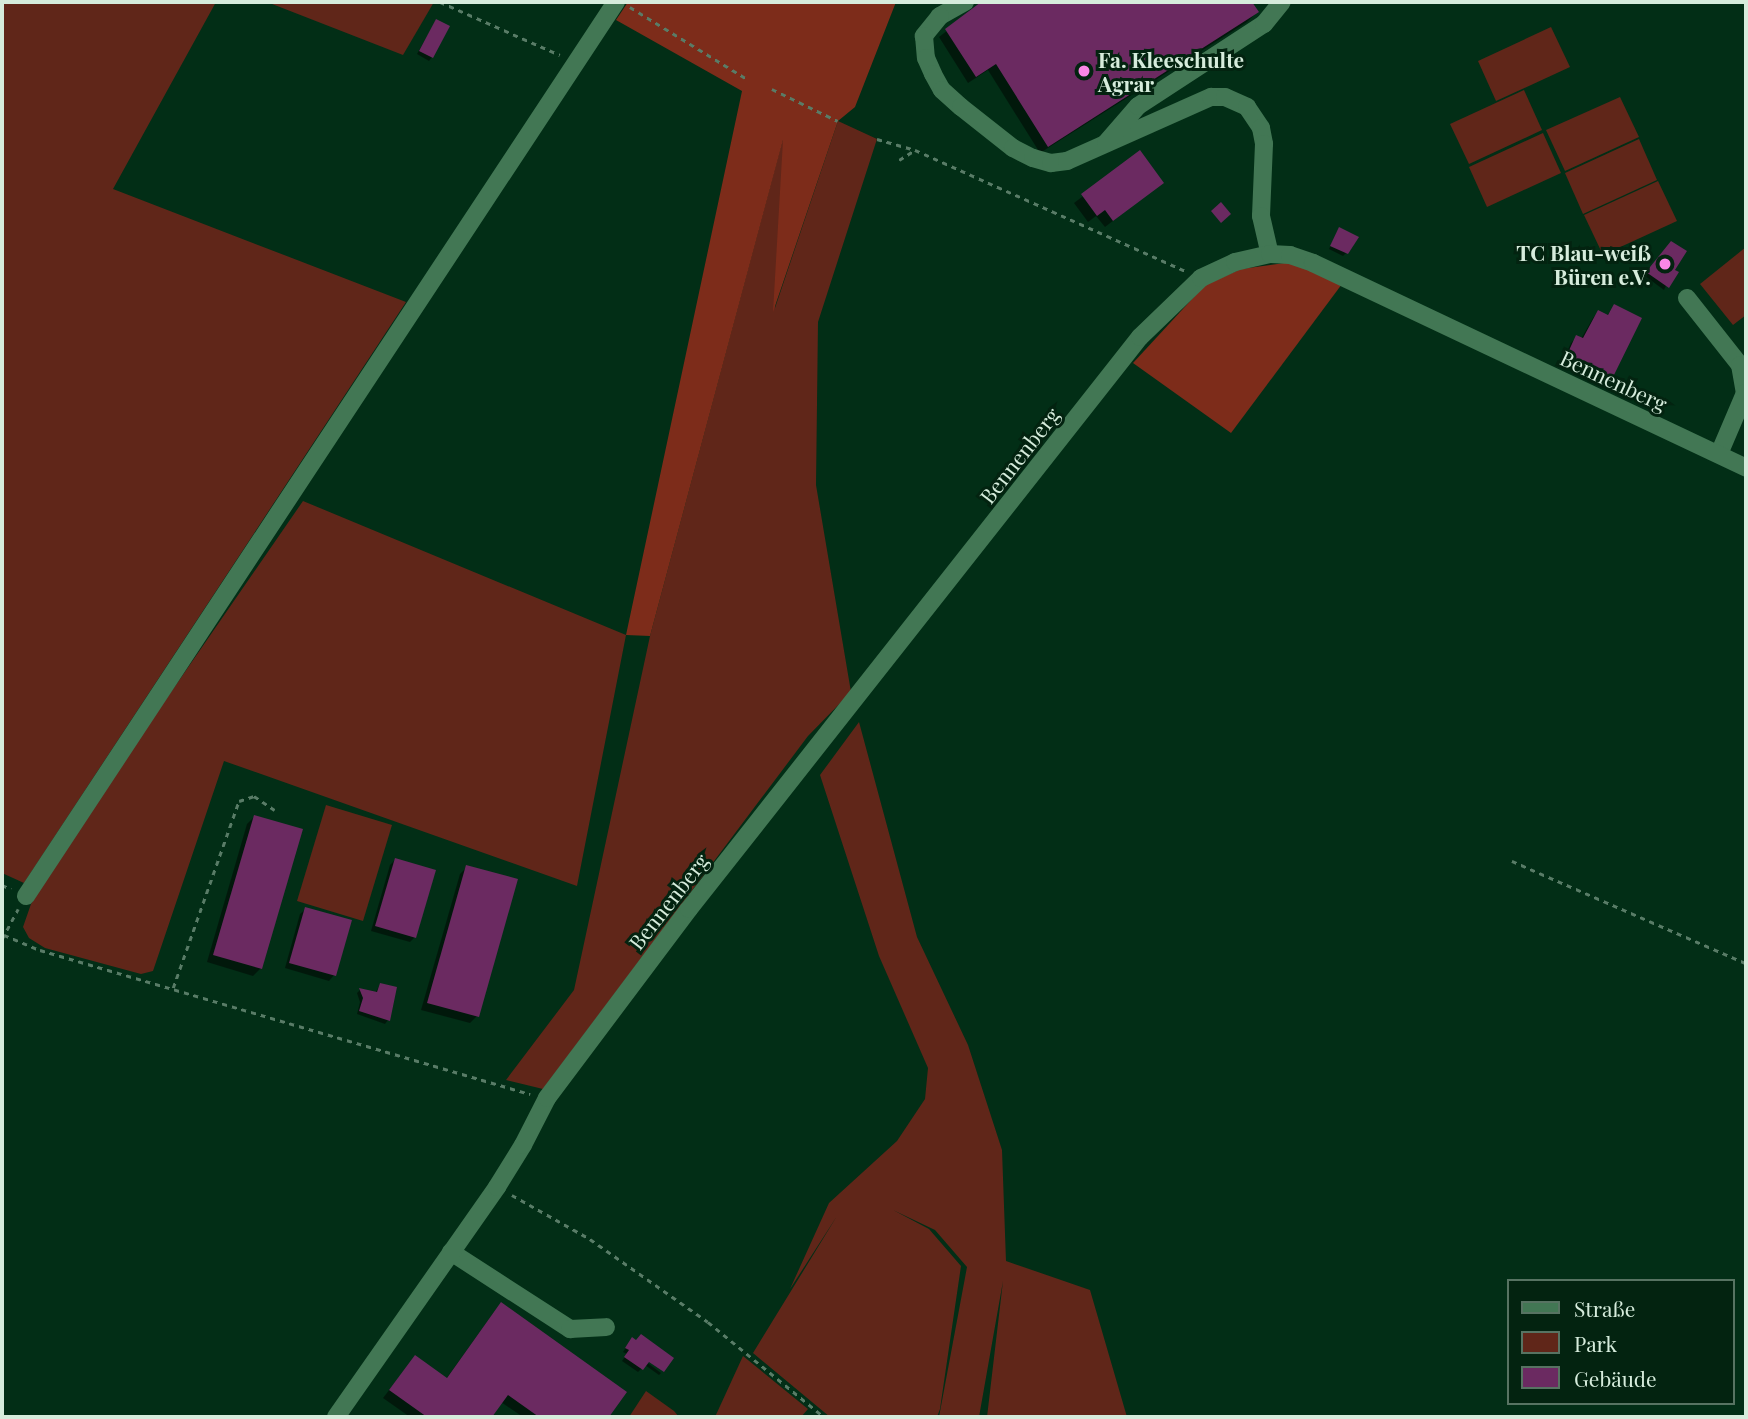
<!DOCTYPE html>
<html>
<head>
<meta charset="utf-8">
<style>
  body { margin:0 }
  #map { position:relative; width:1748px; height:1419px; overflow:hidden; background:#022e16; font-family:"Playfair Display",serif }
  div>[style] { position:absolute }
  .green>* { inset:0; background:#602619 }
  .forest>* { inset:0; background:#7d2c1a }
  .shadow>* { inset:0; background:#0007 }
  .building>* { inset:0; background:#6b2a61 }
  .path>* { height:2.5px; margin-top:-1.25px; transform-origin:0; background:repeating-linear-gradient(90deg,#597c67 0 5px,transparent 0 10px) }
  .minor>* { height:18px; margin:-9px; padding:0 9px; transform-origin:9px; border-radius:9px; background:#427754 }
  .dots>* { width:19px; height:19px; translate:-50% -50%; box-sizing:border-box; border:4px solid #032310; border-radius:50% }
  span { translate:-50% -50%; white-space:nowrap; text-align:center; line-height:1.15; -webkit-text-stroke:6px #032310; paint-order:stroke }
  .poi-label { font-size:21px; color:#d6ecdc; font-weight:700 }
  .left { translate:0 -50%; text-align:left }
  .right { translate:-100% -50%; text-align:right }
  .street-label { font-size:21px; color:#d6ecdc }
  .frame { position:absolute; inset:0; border:4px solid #d6ecdc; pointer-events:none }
  .legend { position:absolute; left:1507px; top:1279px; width:228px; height:126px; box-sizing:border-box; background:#032310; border:2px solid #577362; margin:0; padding:9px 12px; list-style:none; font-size:21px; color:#d6ecdc }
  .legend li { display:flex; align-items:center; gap:14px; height:35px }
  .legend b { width:35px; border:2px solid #577362 }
</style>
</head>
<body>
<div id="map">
  <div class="green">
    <div style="clip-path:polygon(2px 2px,216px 2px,113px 189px,406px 302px,24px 883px,2px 873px)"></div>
    <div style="clip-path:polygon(267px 2px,434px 2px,403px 55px)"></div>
    <div style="clip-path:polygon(1551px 27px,1570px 67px,1496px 101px,1478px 61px)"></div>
    <div style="clip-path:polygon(1524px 90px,1542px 130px,1469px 164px,1450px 124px)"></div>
    <div style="clip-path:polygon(1620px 97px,1639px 137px,1565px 171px,1546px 130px)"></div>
    <div style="clip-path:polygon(838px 121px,877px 139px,818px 322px,816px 485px,851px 692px,808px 736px,543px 1089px,506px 1080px,574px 990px,650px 636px,784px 135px,775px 308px)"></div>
    <div style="clip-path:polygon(1543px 133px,1561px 173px,1487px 207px,1469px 167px)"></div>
    <div style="clip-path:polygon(1639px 139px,1657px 180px,1583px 214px,1565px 173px)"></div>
    <div style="clip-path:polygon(1658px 181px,1677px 221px,1603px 255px,1584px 215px)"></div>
    <div style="clip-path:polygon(1746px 247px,1746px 315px,1733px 325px,1700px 284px)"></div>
    <div style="clip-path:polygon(303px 501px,626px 635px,577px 886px,224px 761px,153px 971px,141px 974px,45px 948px,29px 938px,23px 927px,31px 904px,84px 818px)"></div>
    <div style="clip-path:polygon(859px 722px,917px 937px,968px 1045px,1002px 1150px,1006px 1261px,1090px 1290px,1127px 1417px,987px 1417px,1003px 1281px,979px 1417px,939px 1417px,967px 1267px,935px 1230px,893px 1210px,929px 1229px,961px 1266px,940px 1409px,937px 1417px,830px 1417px,753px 1353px,837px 1216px,790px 1289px,829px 1203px,897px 1141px,925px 1099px,928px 1068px,879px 956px,820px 775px)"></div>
    <div style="clip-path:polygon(326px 805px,392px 825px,363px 921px,297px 901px)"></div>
    <div style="clip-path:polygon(743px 1356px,808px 1409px,801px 1417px,715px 1417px)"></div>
    <div style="clip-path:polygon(646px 1391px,674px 1411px,679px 1417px,629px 1417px)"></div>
  </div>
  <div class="forest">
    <div style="clip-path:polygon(628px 2px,896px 2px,855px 107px,838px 121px,773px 312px,783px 140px,650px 636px,626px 635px,742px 91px,616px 20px)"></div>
    <div style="clip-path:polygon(1292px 262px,1342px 284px,1231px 433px,1133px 363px,1205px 285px,1241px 269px)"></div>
  </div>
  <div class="shadow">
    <div style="clip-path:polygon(984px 2px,1250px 2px,1257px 12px,1247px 22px,1040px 153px,988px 70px,968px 83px,939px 37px)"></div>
    <div style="clip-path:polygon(436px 21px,432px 57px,429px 61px,417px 54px)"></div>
    <div style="clip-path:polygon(1140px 153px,1162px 183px,1105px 227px,1096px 216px,1088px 222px,1074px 203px)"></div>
    <div style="clip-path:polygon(1337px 232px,1346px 253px,1343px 256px,1329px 249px)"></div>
    <div style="clip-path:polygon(1668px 246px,1673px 270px,1664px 290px,1645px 276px)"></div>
    <div style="clip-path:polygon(1614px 306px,1610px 378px,1605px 383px,1562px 363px,1571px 343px,1577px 337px,1581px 339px,1593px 318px,1598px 312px,1606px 317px)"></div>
    <div style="clip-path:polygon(254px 817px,261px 968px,253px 976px,207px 962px,247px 824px)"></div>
    <div style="clip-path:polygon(395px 860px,415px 937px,410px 942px,371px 931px,390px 865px)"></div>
    <div style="clip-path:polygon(467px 867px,477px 1016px,470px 1023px,421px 1010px,460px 874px)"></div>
    <div style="clip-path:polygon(306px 909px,334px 975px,329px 981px,285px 968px,300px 914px)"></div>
    <div style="clip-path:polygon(380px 984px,388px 1020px,385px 1024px,357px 1014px,360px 1002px,357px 993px,360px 990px,375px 994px)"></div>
    <div style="clip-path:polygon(494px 1312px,624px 1393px,606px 1417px,523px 1417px,501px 1402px,489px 1417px,410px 1417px,383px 1398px,415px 1357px,446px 1379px)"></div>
    <div style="clip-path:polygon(629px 1343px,643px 1356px,641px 1358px,661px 1373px,659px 1375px,645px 1365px,638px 1372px,622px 1361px,627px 1354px,623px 1352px)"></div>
  </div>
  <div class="building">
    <div style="clip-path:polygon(981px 2px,1252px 2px,1259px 12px,1048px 147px,996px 64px,976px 77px,945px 29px)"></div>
    <div style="clip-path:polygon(436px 19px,450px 26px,433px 58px,419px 51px)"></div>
    <div style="clip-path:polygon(1140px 150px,1164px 183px,1113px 221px,1105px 210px,1097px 216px,1081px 194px)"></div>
    <div style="clip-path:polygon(1221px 202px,1231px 214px,1221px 223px,1211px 211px)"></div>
    <div style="clip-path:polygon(1339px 227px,1359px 237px,1348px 254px,1330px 246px)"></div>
    <div style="clip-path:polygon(1671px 241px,1687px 251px,1675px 270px,1679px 272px,1669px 288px,1646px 272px)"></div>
    <div style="clip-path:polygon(1614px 304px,1642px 318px,1612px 379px,1566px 357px,1576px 335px,1583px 338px,1598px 310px,1608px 315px)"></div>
    <div style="clip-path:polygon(254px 815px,303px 829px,262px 969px,213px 955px)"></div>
    <div style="clip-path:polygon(395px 858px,436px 870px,416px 938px,375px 926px)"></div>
    <div style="clip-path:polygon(466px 865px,518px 879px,479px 1017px,427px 1003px)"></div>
    <div style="clip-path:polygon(305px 907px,352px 920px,336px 976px,289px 963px)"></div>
    <div style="clip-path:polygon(380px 983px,397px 987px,390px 1021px,359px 1011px,363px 998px,359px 988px,377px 992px)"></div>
    <div style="clip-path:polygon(501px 1302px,627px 1392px,609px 1417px,539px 1417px,508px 1395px,492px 1417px,427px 1417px,389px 1390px,415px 1355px,447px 1378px)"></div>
    <div style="clip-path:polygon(641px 1334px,674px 1358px,664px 1372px,649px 1362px,643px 1370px,624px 1357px,629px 1350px,625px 1348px,632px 1337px,636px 1340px)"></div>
  </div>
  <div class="path">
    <div style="left:440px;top:2px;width:131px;rotate:23.8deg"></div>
    <div style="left:630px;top:7px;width:137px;rotate:31.6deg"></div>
    <div style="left:772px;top:89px;width:73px;rotate:25.9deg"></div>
    <div style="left:877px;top:139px;width:40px;rotate:16deg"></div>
    <div style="left:915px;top:150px;width:296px;rotate:24.1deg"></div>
    <div style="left:899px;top:160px;width:19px;rotate:-32deg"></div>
    <div style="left:1512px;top:861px;width:255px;rotate:23.6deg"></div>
    <div style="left:2px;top:885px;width:10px;rotate:24deg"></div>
    <div style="left:4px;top:935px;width:39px;rotate:23deg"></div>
    <div style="left:40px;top:950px;width:511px;rotate:16.38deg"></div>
    <div style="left:2px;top:939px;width:34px;rotate:-62deg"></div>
    <div style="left:173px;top:988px;width:198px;rotate:-70.6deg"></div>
    <div style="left:239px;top:801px;width:16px;rotate:-18deg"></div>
    <div style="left:254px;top:796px;width:25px;rotate:34deg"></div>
    <div style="left:512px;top:1195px;width:90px;rotate:29.4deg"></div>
    <div style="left:590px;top:1239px;width:144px;rotate:35.1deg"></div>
    <div style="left:708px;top:1322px;width:150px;rotate:39.3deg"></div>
  </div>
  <div class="minor">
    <div style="left:965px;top:2px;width:29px;rotate:151deg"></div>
    <div style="left:940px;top:16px;width:26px;rotate:129deg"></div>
    <div style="left:924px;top:36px;width:22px;rotate:85deg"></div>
    <div style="left:926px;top:58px;width:17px;rotate:66deg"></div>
    <div style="left:933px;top:74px;width:18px;rotate:61deg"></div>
    <div style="left:942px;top:90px;width:25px;rotate:42deg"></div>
    <div style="left:961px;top:107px;width:66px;rotate:38.3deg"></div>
    <div style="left:1013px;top:148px;width:22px;rotate:27deg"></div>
    <div style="left:1033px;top:158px;width:19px;rotate:16deg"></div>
    <div style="left:1051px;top:163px;width:16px;rotate:-7deg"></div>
    <div style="left:1067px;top:161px;width:158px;rotate:-24deg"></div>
    <div style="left:1211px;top:97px;width:14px"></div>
    <div style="left:1225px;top:97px;width:24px;rotate:24deg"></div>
    <div style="left:1247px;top:107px;width:25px;rotate:56deg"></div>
    <div style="left:1261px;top:128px;width:16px;rotate:79deg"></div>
    <div style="left:1264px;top:144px;width:72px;rotate:92.4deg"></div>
    <div style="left:1261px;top:216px;width:39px;rotate:77deg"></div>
    <div style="left:1106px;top:143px;width:49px;rotate:-49.1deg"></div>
    <div style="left:1138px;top:106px;width:150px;rotate:-33.1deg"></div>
    <div style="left:1264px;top:24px;width:28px;rotate:-51deg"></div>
    <div style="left:1687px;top:298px;width:85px;rotate:51.7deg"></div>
    <div style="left:1740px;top:365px;width:28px;rotate:80deg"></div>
    <div style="left:1745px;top:393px;width:66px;rotate:113.1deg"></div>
    <div style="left:26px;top:896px;width:1071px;rotate:-56.58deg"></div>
    <div style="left:451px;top:1252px;width:142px;rotate:32.9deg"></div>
    <div style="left:570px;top:1329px;width:36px;rotate:-3deg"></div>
    <div style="left:336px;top:1417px;width:281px;rotate:-55deg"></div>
    <div style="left:497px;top:1187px;width:49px;rotate:-58.2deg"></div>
    <div style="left:523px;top:1145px;width:53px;rotate:-62.9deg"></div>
    <div style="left:547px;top:1098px;width:236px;rotate:-53.1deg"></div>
    <div style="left:689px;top:909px;width:728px;rotate:-51.75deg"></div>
    <div style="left:1140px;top:337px;width:85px;rotate:-44deg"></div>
    <div style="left:1201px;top:278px;width:38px;rotate:-25deg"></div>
    <div style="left:1235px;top:262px;width:36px;rotate:-13deg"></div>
    <div style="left:1270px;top:254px;width:20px;rotate:3deg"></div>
    <div style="left:1290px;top:255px;width:24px;rotate:19deg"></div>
    <div style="left:1313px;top:263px;width:479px;rotate:25.3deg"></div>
  </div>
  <div class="dots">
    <div style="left:1084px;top:71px;background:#fa87e6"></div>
    <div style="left:1665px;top:264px;background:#fa87e6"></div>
  </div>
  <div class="poi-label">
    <span class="left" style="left:1098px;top:71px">Fa. Kleeschulte<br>Agrar</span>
    <span class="right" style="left:1651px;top:264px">TC Blau-weiß<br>Büren e.V.</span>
  </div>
  <div class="street-label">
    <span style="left:1614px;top:380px;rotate:25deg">Bennenberg</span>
    <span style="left:1019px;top:455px;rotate:-52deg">Bennenberg</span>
    <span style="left:668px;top:901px;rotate:-52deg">Bennenberg</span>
  </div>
  <div class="frame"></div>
  <ul class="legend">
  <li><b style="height:9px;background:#427754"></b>Straße</li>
  <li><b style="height:19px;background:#602619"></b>Park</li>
  <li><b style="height:19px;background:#6b2a61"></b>Gebäude</li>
  </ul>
</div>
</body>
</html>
